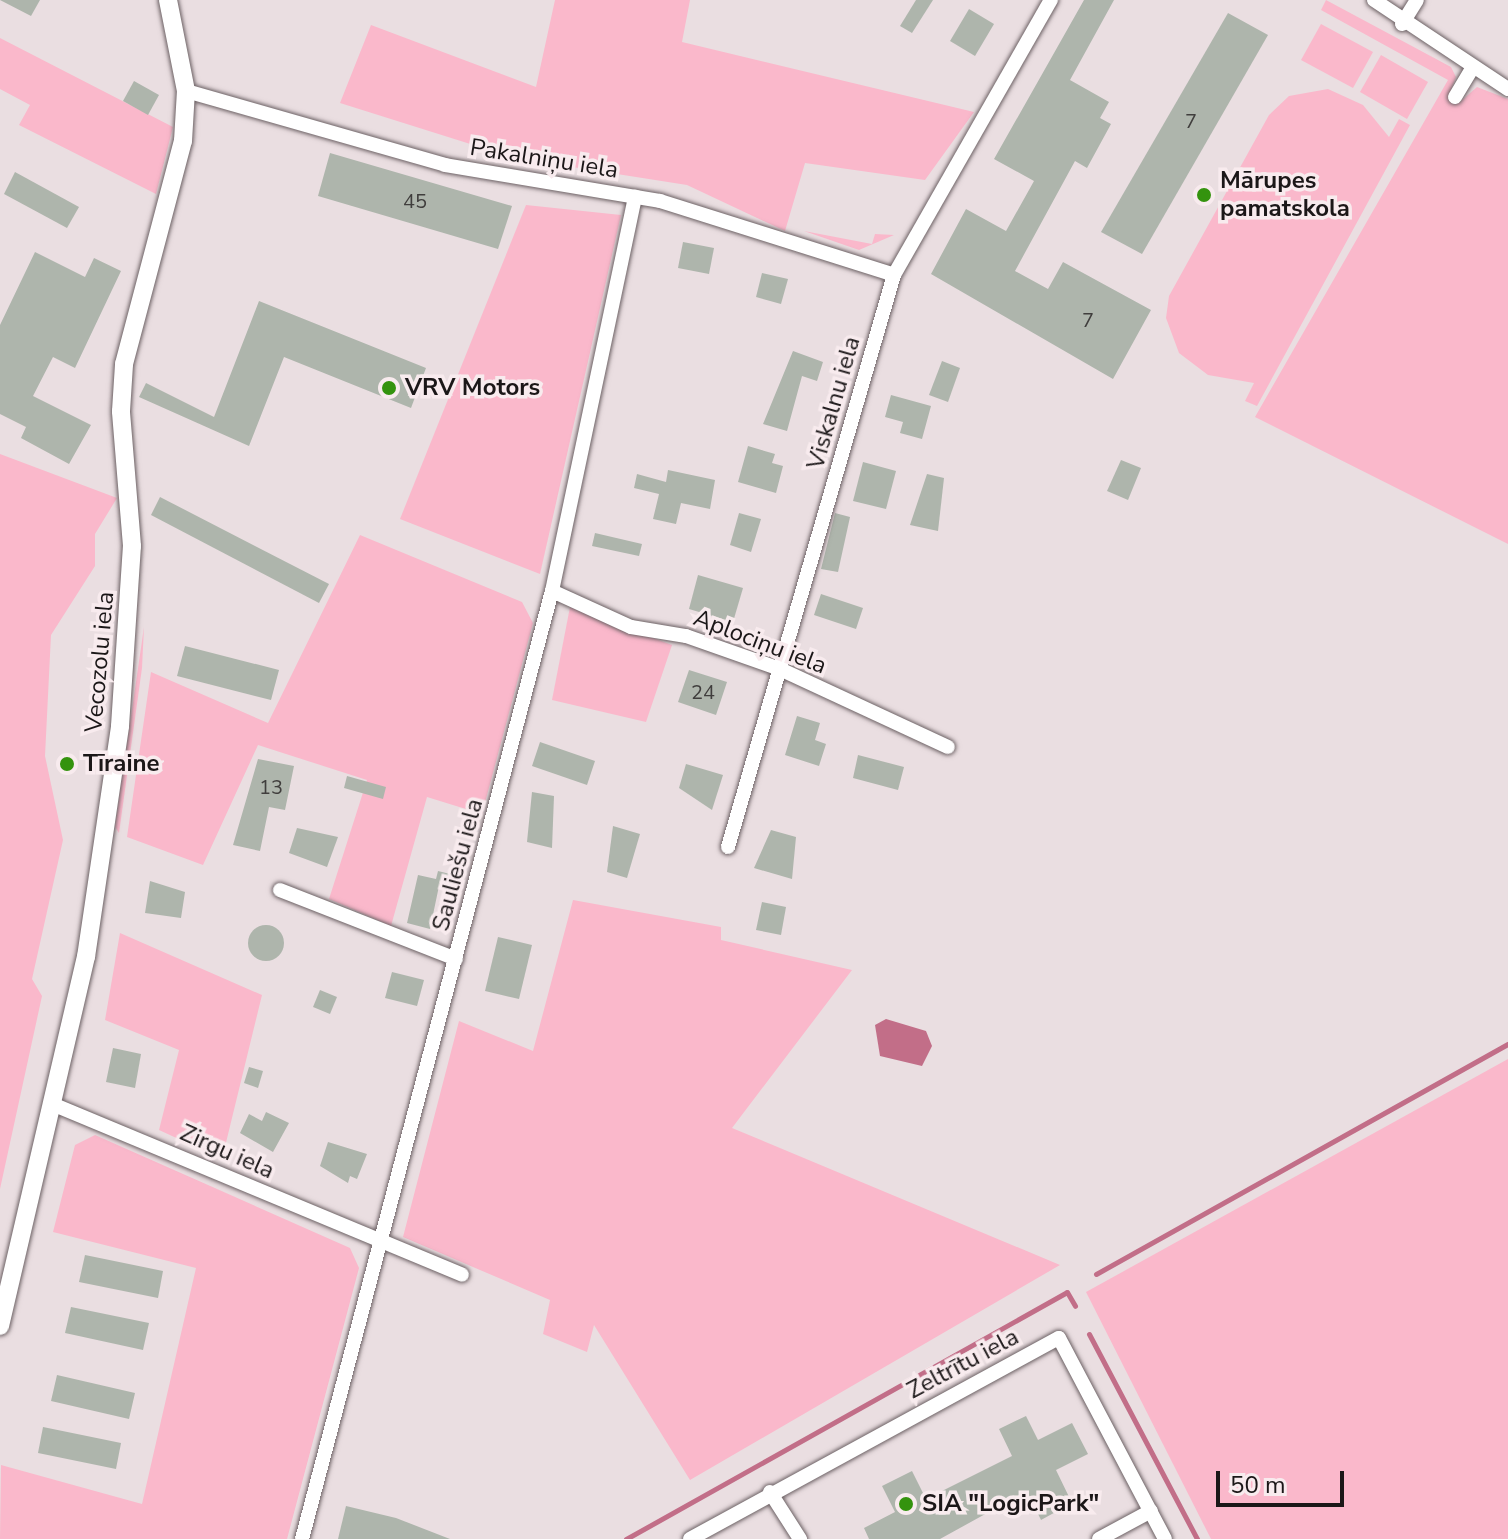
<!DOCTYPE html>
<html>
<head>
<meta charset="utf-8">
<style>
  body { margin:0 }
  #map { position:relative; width:1508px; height:1539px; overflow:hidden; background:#eadee1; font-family:"Nunito Sans",sans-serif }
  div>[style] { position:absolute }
  .green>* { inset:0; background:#fab8cb }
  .water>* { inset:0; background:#c26e88 }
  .stream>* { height:5px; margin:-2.5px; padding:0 2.5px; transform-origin:2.5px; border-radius:2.5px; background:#c26e88 }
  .building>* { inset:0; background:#aeb5ac }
  .round { border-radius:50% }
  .roads { filter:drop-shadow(0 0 2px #6c6164) drop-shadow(0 0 2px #6c6164) }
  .minor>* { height:14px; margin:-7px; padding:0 7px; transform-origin:7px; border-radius:7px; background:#fff }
  .tertiary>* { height:18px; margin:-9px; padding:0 9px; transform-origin:9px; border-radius:9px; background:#fff }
  .dots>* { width:22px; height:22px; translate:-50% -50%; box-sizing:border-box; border:4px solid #f8ebee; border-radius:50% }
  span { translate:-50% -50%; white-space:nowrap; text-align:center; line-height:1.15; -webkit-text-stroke:7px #f8ebee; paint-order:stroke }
  .number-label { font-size:20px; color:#403e3d }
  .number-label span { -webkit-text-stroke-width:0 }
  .street-label { font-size:24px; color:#1b1718 }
  .poi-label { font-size:24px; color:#1b1718; font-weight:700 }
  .left { translate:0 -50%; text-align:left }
  .scale { position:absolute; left:1216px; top:1471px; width:128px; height:36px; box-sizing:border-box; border:4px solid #1b1718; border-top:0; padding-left:10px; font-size:24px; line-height:28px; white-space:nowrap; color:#1b1718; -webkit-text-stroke:6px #f8ebee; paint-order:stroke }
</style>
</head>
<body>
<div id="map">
  <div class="green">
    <div style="clip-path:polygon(555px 0,690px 0,682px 42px,974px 112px,925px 180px,805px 163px,785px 231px,687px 185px,515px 158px,340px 103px,371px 25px,536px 87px)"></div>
    <div style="clip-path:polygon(1326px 0,1451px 67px,1456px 77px,1449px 95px,1460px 102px,1477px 87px,1508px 99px,1508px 544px,1255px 417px,1448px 80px,1321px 10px)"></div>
    <div style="clip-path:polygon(1321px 24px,1373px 52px,1353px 88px,1301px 60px)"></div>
    <div style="clip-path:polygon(0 38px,173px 127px,156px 194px,19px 125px,30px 105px,0 89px)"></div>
    <div style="clip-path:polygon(1381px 55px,1428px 82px,1407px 119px,1360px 92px)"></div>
    <div style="clip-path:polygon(1328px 89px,1363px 105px,1389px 137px,1399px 119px,1410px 125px,1257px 406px,1245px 401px,1254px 383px,1208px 375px,1179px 353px,1166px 318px,1169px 296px,1269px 115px,1289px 96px)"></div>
    <div style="clip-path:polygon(526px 205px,621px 215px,540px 574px,400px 519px)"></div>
    <div style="clip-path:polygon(804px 231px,872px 244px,875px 234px,894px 235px,859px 250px)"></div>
    <div style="clip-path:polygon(0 454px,117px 498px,95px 534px,95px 566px,51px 635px,45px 756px,63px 840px,32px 979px,42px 996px,0 1189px)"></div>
    <div style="clip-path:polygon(360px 535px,522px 602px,533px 623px,482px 814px,427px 797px,391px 926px,329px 899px,367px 780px,258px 745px,203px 865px,127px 837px,151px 672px,268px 723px)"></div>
    <div style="clip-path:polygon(570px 607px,672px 645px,646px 722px,552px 700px)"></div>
    <div style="clip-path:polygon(144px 627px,142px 668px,119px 833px,115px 827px)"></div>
    <div style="clip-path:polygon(573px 900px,721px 927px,721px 940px,852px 970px,732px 1128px,1060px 1265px,690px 1480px,594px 1325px,587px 1352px,543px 1334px,550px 1300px,403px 1237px,459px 1021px,533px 1051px)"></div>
    <div style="clip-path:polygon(120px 933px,262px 995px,222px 1159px,159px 1130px,179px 1050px,105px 1020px)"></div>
    <div style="clip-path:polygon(1508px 1059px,1508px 1539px,1211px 1539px,1086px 1292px)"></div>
    <div style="clip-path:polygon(95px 1135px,350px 1248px,359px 1268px,287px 1539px,0 1539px,1px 1465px,142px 1504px,196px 1268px,53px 1232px,75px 1145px)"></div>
  </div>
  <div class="water">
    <div style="clip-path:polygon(886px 1019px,926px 1031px,932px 1046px,922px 1066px,880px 1056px,875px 1025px)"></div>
  </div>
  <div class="stream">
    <div style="left:1096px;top:1274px;width:472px;rotate:-29.2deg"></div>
    <div style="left:1089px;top:1334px;width:232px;rotate:62.2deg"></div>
    <div style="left:626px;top:1539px;width:505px;rotate:-29.25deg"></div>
    <div style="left:1067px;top:1292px;width:16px;rotate:60deg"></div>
  </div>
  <div class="building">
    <div style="clip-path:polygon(0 0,40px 0,31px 16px)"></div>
    <div style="clip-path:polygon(916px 0,933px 0,912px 33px,900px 26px)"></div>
    <div style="clip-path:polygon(1084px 0,1114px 0,1070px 80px,1109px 102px,1100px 118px,1111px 124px,1087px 168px,1075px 161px,1015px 271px,1048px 289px,1063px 262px,1151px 310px,1113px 379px,931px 274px,966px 209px,1006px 231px,1034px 181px,994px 159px)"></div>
    <div style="clip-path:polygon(969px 9px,994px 24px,975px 56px,950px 41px)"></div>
    <div style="clip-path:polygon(1228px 13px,1268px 35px,1142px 254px,1101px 232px)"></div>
    <div style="clip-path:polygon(134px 81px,159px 95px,148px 115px,123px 101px)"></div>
    <div style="clip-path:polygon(330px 153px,512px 206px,498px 249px,318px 196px)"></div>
    <div style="clip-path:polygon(15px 172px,79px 207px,67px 228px,4px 194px)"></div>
    <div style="clip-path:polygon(683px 242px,714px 248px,709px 274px,678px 268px)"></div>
    <div style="clip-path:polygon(35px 252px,85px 277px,94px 258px,121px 271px,75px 368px,53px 357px,33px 396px,91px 425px,69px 464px,21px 438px,26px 427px,0 414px,0 325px)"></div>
    <div style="clip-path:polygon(762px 273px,788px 279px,781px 304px,756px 297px)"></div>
    <div style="clip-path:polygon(259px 301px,426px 368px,411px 408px,284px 357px,249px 446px,139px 397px,146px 383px,214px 417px)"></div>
    <div style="clip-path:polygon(793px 351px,823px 362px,817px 381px,802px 376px,787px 431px,763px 424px)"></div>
    <div style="clip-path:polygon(942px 361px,960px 368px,948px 402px,929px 395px)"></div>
    <div style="clip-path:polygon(891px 395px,931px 406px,922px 439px,900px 433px,903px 422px,885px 417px)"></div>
    <div style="clip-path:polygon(748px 446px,775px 454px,772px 463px,783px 466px,776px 493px,738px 482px)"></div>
    <div style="clip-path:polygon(1121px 460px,1141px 468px,1128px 500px,1107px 491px)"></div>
    <div style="clip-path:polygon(863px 462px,896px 471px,886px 509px,853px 501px)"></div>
    <div style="clip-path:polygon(668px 470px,715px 480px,710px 509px,681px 503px,676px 524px,653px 519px,659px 494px,634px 488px,637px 474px,666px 482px)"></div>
    <div style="clip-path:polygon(927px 474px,944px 478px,938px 531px,910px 525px)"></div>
    <div style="clip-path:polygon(160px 497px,329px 584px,319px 603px,151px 515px)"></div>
    <div style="clip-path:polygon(739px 513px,761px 519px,751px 552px,730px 545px)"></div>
    <div style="clip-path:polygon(835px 513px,850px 517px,838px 572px,821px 569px)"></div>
    <div style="clip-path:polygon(595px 533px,642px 544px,639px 556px,592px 546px)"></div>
    <div style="clip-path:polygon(698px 575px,743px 588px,733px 622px,689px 609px)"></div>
    <div style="clip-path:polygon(821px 594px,863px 608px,856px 629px,814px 615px)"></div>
    <div style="clip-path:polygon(185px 646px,279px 670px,271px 700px,177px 676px)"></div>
    <div style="clip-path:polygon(689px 670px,727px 682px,716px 715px,678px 702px)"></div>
    <div style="clip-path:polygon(797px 716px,820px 723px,815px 740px,826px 744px,819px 766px,785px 755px)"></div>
    <div style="clip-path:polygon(540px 742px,595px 761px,587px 785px,532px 766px)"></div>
    <div style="clip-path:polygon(858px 755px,904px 767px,898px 790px,853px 778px)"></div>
    <div style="clip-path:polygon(258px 759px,294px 766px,285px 810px,269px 807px,260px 851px,233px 845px)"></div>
    <div style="clip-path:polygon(686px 764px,723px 775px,712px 810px,679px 788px)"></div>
    <div style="clip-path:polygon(347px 776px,386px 787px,383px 799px,344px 788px)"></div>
    <div style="clip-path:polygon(532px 792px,554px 796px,552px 848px,527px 842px)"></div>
    <div style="clip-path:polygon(613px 826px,640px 834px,627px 878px,607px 872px)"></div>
    <div style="clip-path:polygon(297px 828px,338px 837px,327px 867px,289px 853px)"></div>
    <div style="clip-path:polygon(771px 830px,796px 837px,792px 879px,754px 868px)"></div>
    <div style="clip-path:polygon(438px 871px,454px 875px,451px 888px,439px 886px,430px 929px,407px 923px,418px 875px,436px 879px)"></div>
    <div style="clip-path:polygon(150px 881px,185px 892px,181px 918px,145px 913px)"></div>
    <div style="clip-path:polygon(762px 902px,786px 907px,781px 935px,756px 930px)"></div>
    <div class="round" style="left:248px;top:925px;width:36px;height:36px"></div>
    <div style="clip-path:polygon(498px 937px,532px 945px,519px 999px,485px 991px)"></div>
    <div style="clip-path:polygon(392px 972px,424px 980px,417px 1006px,385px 998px)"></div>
    <div style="clip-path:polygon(320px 990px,337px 997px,330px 1014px,313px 1007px)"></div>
    <div style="clip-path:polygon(113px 1048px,141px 1054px,135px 1088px,106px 1082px)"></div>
    <div style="clip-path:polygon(249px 1067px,263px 1071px,258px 1088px,244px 1083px)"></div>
    <div style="clip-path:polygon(266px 1112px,289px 1123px,273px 1152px,240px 1133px,249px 1114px,262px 1121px)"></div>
    <div style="clip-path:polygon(328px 1142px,367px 1154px,357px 1179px,350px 1176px,348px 1183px,320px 1166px)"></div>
    <div style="clip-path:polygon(85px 1255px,163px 1271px,158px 1298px,79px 1282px)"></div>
    <div style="clip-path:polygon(71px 1307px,149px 1323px,143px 1350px,65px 1333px)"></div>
    <div style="clip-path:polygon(57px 1375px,135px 1393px,129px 1419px,51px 1401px)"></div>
    <div style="clip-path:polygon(1026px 1416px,1038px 1440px,1072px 1423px,1088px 1454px,1056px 1470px,1072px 1503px,1041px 1520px,1027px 1491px,940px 1539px,869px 1539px,864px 1528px,895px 1512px,882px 1486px,912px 1471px,926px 1499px,1012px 1456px,999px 1429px)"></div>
    <div style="clip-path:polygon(43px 1427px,121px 1443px,116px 1469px,38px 1453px)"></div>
    <div style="clip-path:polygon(346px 1506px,396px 1518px,450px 1539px,338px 1539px)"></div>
  </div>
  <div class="roads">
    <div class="minor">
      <div style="left:1374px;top:0;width:161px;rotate:33.6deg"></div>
      <div style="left:1402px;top:24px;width:28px;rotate:-58deg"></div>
      <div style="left:186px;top:91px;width:269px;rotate:15.9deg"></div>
      <div style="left:445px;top:165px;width:218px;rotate:9.5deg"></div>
      <div style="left:660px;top:201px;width:245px;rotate:17.5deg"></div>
      <div style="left:1455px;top:97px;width:31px;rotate:-59deg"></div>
      <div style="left:552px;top:591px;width:87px;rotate:24.5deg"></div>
      <div style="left:631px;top:627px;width:56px;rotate:9.3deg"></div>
      <div style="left:686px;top:636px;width:100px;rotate:19.3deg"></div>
      <div style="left:780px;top:669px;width:185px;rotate:24.9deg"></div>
      <div style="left:728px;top:847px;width:596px;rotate:-73.82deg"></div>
      <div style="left:894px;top:275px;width:317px;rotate:-60.3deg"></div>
      <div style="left:280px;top:890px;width:189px;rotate:21.4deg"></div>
      <div style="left:52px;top:1104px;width:444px;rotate:22.6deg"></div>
      <div style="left:770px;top:1492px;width:56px;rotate:57.4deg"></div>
      <div style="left:302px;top:1539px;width:980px;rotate:-75.23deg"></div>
      <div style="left:552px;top:591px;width:403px;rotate:-78.1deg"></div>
      <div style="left:690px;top:1539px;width:420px;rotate:-28.6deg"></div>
      <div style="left:1059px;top:1338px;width:227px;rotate:62.2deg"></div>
      <div style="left:1099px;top:1539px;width:59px;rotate:-28.3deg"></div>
    </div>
    <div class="tertiary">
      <div style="left:0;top:1326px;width:379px;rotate:-76.9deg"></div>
      <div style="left:86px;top:957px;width:233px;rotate:-81.6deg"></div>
      <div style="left:120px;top:726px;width:180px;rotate:-86.2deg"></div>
      <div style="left:132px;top:546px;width:135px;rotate:-94.7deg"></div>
      <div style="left:121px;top:411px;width:47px;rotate:-86.3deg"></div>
      <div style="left:124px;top:364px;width:231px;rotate:-75.2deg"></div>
      <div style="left:183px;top:141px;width:50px;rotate:-86.6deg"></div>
      <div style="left:186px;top:91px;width:93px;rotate:-101.2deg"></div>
    </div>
  </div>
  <div class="dots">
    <div style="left:1204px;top:195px;background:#34930e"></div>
    <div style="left:389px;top:388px;background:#34930e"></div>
    <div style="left:67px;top:764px;background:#34930e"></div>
    <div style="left:906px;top:1504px;background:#34930e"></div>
  </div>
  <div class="number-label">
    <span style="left:1191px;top:121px">7</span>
    <span style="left:415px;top:201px">45</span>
    <span style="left:1088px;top:320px">7</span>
    <span style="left:703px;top:692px">24</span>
    <span style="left:271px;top:787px">13</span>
  </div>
  <div class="street-label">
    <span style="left:544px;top:159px;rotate:9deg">Pakalniņu iela</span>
    <span style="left:834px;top:403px;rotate:-74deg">Viskalnu iela</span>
    <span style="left:760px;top:642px;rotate:21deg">Aplociņu iela</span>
    <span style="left:100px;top:662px;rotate:-85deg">Vecozolu iela</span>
    <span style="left:458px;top:865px;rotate:-75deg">Sauliešu iela</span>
    <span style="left:227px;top:1152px;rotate:24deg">Zirgu iela</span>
    <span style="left:963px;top:1364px;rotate:-28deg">Zeltrītu iela</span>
  </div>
  <div class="poi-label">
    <span class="left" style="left:1220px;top:195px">Mārupes<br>pamatskola</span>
    <span class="left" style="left:405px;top:388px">VRV Motors</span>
    <span class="left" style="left:83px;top:764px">Tīraine</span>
    <span class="left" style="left:922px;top:1504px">SIA "LogicPark"</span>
  </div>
  <div class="scale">50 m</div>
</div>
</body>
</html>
